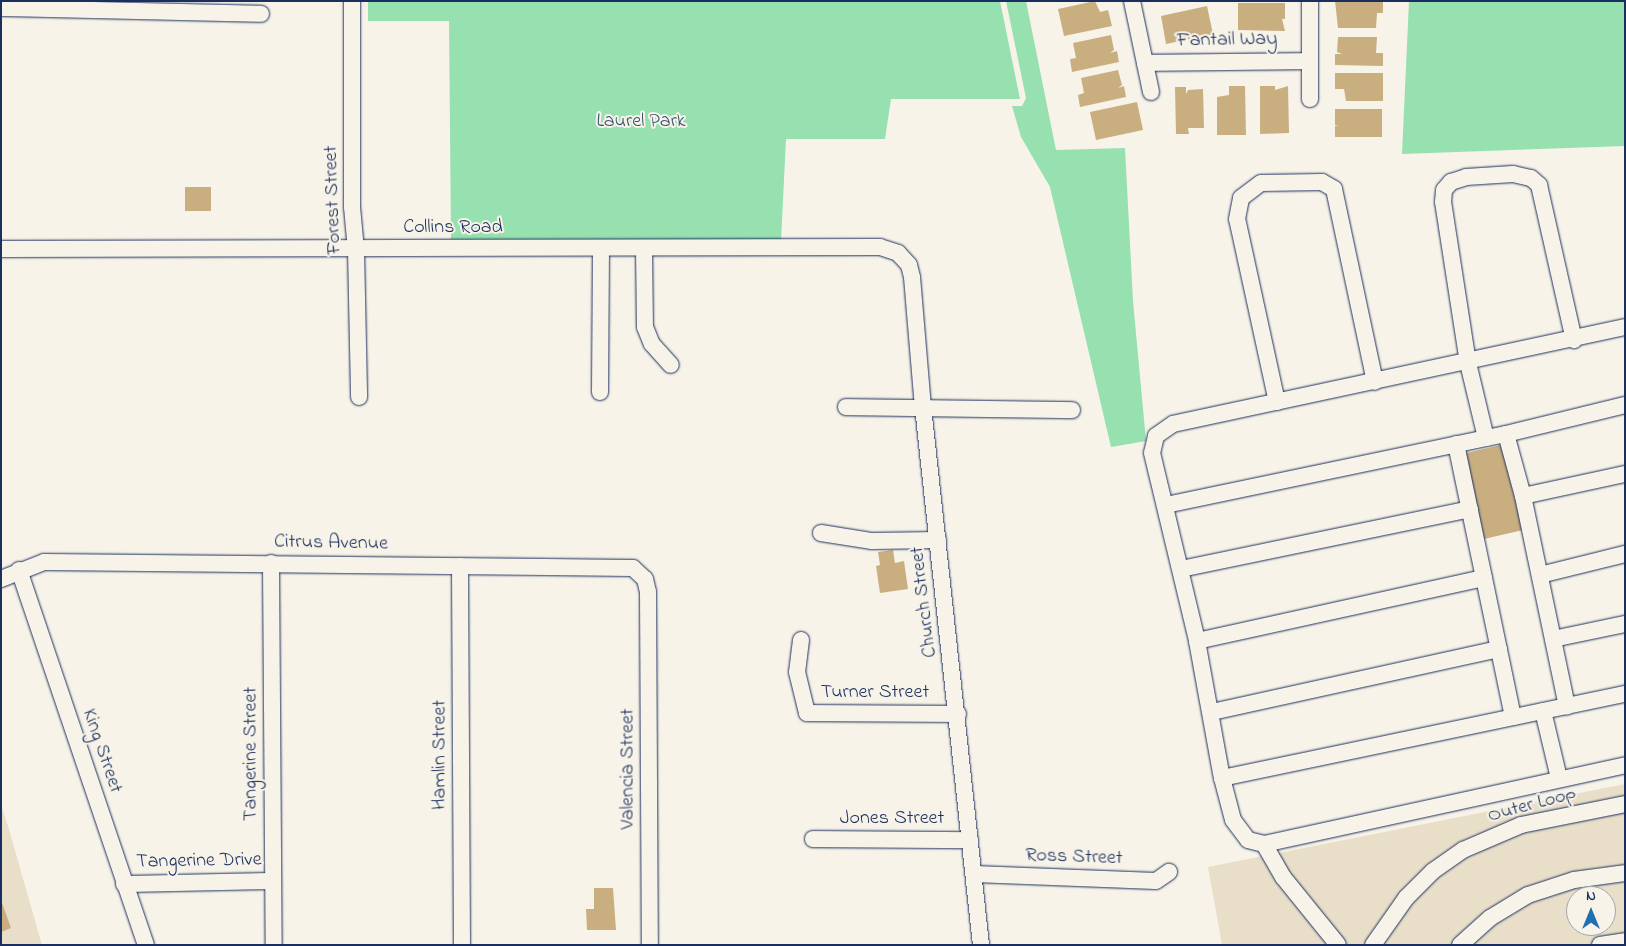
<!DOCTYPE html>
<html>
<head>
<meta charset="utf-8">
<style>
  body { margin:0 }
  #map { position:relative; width:1626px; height:946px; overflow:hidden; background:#f7f3e8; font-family:"Indie Flower",sans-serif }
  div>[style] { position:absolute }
  .built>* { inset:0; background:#e9dfc9 }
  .green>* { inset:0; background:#97e0b0 }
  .building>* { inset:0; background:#c9af80 }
  .roads { filter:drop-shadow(0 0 1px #1b2f5e) drop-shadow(0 0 1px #1b2f5e) }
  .street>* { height:16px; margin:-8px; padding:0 8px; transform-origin:8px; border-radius:8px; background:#f7f3e8 }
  span { translate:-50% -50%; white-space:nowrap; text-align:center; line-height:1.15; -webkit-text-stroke:4px #f7f3e8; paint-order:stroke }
  .street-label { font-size:20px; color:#1b2f5e }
  .park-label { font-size:20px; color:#34526e }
  .frame { position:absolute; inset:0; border:2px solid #1b2f5e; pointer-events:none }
  .north { position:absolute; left:1566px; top:886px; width:50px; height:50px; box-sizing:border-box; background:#f7f3e8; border:1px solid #9fa5b1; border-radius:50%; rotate:0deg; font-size:14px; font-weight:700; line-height:20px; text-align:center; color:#1b2f5e }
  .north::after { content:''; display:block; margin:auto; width:18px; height:22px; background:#1f6fb2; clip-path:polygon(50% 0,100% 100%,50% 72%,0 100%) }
</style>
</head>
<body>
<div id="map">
  <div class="built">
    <div style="clip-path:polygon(evenodd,1625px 784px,1625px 945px,1222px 945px,1208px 867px,1625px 784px,1576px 896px,1606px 896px,1606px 926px,1576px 926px,1576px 896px)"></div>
    <div style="clip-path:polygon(1px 805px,8px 826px,42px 945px,1px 945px)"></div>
  </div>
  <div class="green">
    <div style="clip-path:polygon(368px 1px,1000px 1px,1020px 99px,891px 99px,885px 139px,786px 139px,781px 241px,451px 239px,449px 21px,368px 21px)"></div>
    <div style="clip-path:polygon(1006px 1px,1026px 1px,1056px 150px,1125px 148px,1133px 301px,1146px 441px,1111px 447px,1050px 187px,1021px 137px,1012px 106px,1022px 106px,1026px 98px)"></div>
    <div style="clip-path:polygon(1409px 1px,1625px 1px,1625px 146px,1402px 154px)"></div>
  </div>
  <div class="building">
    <div style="clip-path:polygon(1095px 1px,1100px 12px,1108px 10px,1112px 26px,1064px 36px,1058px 9px)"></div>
    <div style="clip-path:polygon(1335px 1px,1383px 1px,1383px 13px,1377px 13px,1376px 28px,1338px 28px)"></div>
    <div style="clip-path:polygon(1238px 3px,1285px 3px,1285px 19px,1282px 19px,1285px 31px,1238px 30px)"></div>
    <div style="clip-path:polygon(1207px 6px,1213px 34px,1166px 44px,1161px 16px)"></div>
    <div style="clip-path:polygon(1111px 35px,1114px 50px,1110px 53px,1117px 51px,1119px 62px,1072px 72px,1070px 59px,1076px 58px,1073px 43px)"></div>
    <div style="clip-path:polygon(1338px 37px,1377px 37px,1376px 53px,1383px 53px,1383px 66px,1335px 65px,1335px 54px,1342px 54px,1337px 52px)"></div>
    <div style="clip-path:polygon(1118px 70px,1122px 85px,1118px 88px,1124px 86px,1126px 97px,1080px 107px,1078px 95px,1084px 93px,1081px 78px)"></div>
    <div style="clip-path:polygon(1335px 73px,1383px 73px,1383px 101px,1346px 101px,1344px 89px,1335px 89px)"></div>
    <div style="clip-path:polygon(1229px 86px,1245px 86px,1246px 135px,1217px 135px,1217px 97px,1229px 95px)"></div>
    <div style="clip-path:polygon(1260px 86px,1275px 86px,1275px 90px,1288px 86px,1289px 133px,1260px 134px)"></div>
    <div style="clip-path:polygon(1175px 87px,1186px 87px,1186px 94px,1188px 90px,1203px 89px,1204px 128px,1188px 128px,1189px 134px,1176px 134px)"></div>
    <div style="clip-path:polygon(1137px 102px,1143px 130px,1096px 140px,1090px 112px)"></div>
    <div style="clip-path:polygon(1335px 109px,1382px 109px,1382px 137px,1335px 137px,1335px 126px,1338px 126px,1335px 125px)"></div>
    <div style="clip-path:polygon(185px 187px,211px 187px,211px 211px,185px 211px)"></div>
    <div style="clip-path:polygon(1501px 445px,1523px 530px,1484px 539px,1462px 454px)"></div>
    <div style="clip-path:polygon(893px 550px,895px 563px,904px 561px,908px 589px,880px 593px,876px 566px,880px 565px,878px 552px)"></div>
    <div style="clip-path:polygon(594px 888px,613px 888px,616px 930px,587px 930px,586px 909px,594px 909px)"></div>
    <div style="clip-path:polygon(1px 900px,11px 928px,1px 932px)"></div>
  </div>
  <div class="roads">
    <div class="street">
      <div style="left:352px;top:1px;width:206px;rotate:90deg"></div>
      <div style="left:352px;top:207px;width:43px;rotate:84.7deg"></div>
      <div style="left:356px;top:250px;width:147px;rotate:88.8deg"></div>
      <div style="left:1132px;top:1px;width:93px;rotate:78.2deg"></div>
      <div style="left:1px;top:8px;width:260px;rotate:1.3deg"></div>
      <div style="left:1145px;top:63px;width:165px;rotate:-0.7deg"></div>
      <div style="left:1310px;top:99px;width:98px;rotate:-90deg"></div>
      <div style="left:644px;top:248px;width:79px;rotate:89.3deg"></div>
      <div style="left:645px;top:327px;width:18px;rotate:68deg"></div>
      <div style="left:652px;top:344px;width:28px;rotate:48deg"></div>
      <div style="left:1px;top:249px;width:879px;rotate:-0.13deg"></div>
      <div style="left:880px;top:247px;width:19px;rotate:18deg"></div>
      <div style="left:898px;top:253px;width:16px;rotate:47deg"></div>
      <div style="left:909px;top:265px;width:12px;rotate:76deg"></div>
      <div style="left:912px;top:277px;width:130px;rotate:85.2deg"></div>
      <div style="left:923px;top:407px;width:541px;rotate:83.85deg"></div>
      <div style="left:1625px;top:327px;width:462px;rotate:167.9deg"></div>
      <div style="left:1173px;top:424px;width:21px;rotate:145deg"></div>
      <div style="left:1156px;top:436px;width:17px;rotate:103deg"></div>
      <div style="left:1152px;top:453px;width:193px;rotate:76.5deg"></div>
      <div style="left:1197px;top:641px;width:139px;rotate:79.7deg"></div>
      <div style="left:1222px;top:778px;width:43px;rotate:75.3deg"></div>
      <div style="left:1233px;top:820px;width:25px;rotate:53deg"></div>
      <div style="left:1248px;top:840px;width:16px;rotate:14deg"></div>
      <div style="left:1264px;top:844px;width:370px;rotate:-12.3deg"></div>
      <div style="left:600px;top:392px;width:144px;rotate:-89.6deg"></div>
      <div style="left:1277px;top:402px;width:187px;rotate:-102.3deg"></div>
      <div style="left:1237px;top:219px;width:21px;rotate:-79deg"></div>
      <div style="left:1241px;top:198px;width:25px;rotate:-37deg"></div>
      <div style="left:1261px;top:183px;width:61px;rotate:-0.9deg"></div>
      <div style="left:1322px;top:182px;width:14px;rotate:30deg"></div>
      <div style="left:1334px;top:189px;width:197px;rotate:78deg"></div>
      <div style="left:846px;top:407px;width:226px;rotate:0.8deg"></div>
      <div style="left:1506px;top:434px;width:64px;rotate:74.7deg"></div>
      <div style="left:1523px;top:496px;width:215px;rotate:78.2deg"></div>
      <div style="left:1486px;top:438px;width:77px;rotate:-103.5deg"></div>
      <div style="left:1468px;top:363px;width:163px;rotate:-98.8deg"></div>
      <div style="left:1443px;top:202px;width:12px;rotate:-85deg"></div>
      <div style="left:1444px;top:190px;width:11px;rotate:-49deg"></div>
      <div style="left:1451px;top:182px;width:16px;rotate:-18deg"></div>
      <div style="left:1466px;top:177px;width:47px;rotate:-3.7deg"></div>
      <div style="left:1513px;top:174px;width:18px;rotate:13deg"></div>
      <div style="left:1531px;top:178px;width:11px;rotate:41deg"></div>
      <div style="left:1539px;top:185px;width:159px;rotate:77.3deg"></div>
      <div style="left:1456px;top:444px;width:279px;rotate:78.2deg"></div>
      <div style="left:1523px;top:496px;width:104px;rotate:-12.2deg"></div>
      <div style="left:1166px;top:505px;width:347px;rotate:-11.8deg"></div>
      <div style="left:1506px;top:434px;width:122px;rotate:-13.7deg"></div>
      <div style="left:821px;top:533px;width:52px;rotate:8.9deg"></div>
      <div style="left:872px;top:541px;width:66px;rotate:-0.9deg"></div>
      <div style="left:271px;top:563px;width:382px;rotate:89.6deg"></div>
      <div style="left:460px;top:566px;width:379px;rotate:89.7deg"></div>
      <div style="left:1181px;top:569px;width:295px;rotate:-11.7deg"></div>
      <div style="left:19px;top:570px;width:396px;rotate:71.3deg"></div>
      <div style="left:1540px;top:575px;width:88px;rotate:-13.9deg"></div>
      <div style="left:1px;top:579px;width:46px;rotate:-21.6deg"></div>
      <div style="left:44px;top:562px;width:589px;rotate:0.58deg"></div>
      <div style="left:633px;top:568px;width:16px;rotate:43deg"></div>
      <div style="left:645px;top:579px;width:13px;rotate:77deg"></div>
      <div style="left:648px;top:592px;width:353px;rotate:89.7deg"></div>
      <div style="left:1553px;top:639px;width:74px;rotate:-11.8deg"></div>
      <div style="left:801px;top:640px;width:32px;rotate:97deg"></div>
      <div style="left:797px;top:672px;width:42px;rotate:76.3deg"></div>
      <div style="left:807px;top:713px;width:151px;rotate:0.4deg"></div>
      <div style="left:1197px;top:641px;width:294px;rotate:-12.4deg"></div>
      <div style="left:1543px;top:711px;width:69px;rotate:76.6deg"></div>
      <div style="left:1212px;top:712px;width:294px;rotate:-12.4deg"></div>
      <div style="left:1222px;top:778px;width:412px;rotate:-11.8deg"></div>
      <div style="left:813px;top:839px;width:157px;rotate:0.4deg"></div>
      <div style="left:1264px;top:844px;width:38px;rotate:60deg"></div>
      <div style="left:1283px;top:877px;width:87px;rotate:51deg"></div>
      <div style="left:974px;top:874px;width:182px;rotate:2.2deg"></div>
      <div style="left:1156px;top:881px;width:16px;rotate:-35deg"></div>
      <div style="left:124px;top:884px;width:149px;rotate:-1.2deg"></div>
      <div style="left:1373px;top:945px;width:57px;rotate:-54.9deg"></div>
      <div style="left:1406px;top:898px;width:38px;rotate:-45deg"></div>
      <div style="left:1433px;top:871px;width:37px;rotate:-35deg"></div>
      <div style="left:1463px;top:850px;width:63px;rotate:-23.3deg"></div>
      <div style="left:1521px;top:825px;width:106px;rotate:-11.4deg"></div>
      <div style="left:1460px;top:945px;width:40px;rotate:-42deg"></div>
      <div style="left:1490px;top:918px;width:44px;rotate:-31.2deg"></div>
      <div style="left:1528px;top:895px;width:48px;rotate:-18.1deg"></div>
      <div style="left:1574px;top:880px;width:51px;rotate:-7.8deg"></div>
      <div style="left:1600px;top:945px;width:25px;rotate:-9deg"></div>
    </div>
  </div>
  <div class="street-label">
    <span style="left:1227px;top:40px;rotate:-1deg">Fantail Way</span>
    <span style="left:333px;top:200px;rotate:-92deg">Forest Street</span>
    <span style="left:453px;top:227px">Collins Road</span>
    <span style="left:331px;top:543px;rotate:1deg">Citrus Avenue</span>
    <span style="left:924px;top:602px;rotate:-97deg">Church Street</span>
    <span style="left:875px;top:692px">Turner Street</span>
    <span style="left:102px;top:751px;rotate:71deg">King Street</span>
    <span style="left:251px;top:754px;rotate:-90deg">Tangerine Street</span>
    <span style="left:440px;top:755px;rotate:-90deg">Hamlin Street</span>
    <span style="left:628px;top:769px;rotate:-90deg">Valencia Street</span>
    <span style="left:1532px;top:805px;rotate:-15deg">Outer Loop</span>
    <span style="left:892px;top:818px">Jones Street</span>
    <span style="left:1074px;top:857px;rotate:2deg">Ross Street</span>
    <span style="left:199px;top:861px;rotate:-1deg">Tangerine Drive</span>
  </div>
  <div class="park-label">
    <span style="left:641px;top:121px">Laurel Park</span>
  </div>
  <div class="frame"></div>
  <div class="north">N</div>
</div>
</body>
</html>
